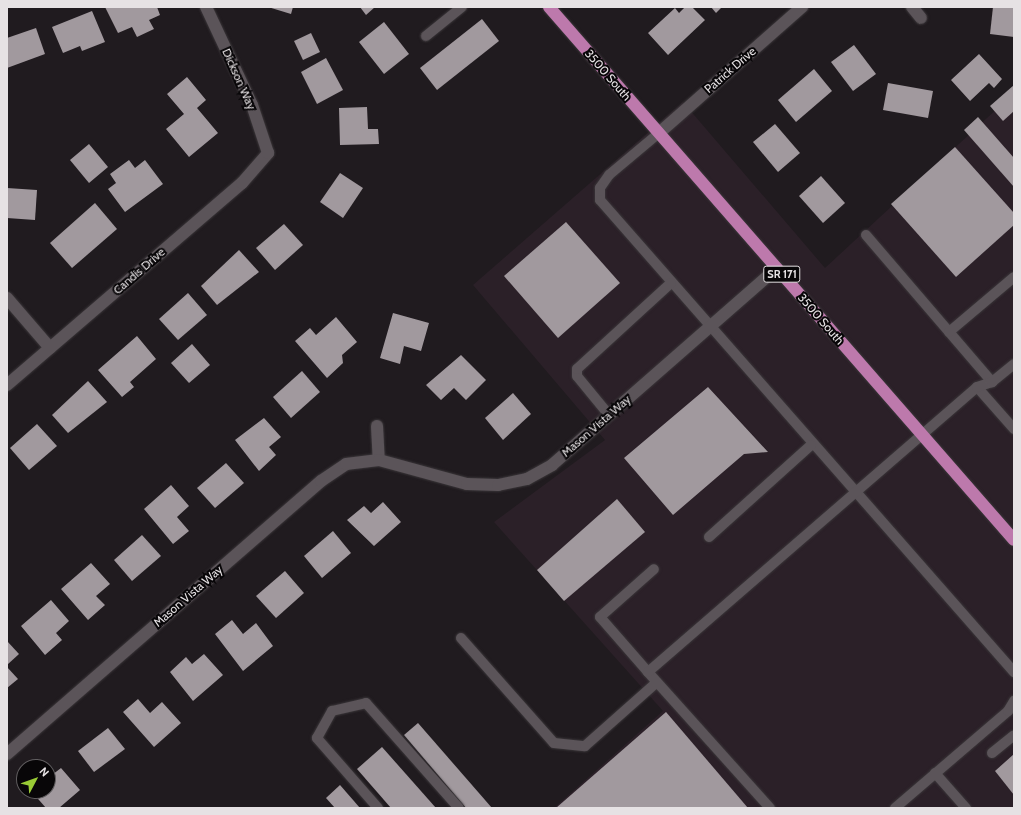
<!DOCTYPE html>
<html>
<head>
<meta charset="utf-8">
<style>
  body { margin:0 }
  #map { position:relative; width:1021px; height:815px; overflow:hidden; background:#201b1f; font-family:Cabin,sans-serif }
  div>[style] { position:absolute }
  .built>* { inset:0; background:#2b2028 }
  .building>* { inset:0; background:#a1999e }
  .roads { filter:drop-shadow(0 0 1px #3a3639) drop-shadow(0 0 1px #3a3639) }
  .lane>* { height:10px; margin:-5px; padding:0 5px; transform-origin:5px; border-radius:5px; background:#5b5459 }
  .street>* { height:12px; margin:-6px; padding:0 6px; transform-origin:6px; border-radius:6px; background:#5b5459 }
  .primary>* { height:12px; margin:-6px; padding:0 6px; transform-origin:6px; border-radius:6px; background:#bd79ac }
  span { translate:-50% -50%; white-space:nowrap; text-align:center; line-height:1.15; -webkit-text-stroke:4px #080608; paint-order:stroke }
  .shield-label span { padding:1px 3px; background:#080608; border:1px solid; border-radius:3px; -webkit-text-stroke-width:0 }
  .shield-label { font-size:11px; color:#e6e2e4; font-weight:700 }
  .street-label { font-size:12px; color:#e6e2e4 }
  .frame { position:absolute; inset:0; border:8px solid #e6e2e4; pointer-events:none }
  .north { position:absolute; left:16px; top:759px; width:40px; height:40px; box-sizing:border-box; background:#080608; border:1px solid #615e60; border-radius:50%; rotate:49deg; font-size:11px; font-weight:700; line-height:16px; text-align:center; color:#e6e2e4 }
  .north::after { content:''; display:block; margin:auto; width:14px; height:18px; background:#99cb35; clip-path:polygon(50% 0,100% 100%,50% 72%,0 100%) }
</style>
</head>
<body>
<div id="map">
  <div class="built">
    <div style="clip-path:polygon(1014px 93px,1014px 808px,554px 808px,663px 711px,494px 522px,605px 440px,473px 285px,683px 102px,825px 268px)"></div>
  </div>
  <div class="building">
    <div style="clip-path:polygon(105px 7px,157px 7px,160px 15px,149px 20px,154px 29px,137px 37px,132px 27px,118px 33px)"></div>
    <div style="clip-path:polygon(268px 7px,293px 7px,291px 14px)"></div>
    <div style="clip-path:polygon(360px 7px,375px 7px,366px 15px)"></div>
    <div style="clip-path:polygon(685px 7px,692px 7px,705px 20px,668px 55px,648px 33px,675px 8px,679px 13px)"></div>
    <div style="clip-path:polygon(711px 7px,722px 7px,716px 13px)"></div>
    <div style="clip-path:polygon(993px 7px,1014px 7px,1014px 37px,990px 34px)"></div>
    <div style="clip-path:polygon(92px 11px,105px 42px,82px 51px,80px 46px,63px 53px,52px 27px)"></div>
    <div style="clip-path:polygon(482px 19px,499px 41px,437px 90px,420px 68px)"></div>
    <div style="clip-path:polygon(384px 22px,409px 54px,384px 74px,359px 42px)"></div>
    <div style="clip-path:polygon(36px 28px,45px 54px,7px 68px,7px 38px)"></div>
    <div style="clip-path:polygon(311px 33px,320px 52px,303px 60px,294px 41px)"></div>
    <div style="clip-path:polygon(854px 45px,876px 74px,853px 91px,831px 62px)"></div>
    <div style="clip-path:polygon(979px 54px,1002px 79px,994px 88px,989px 83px,970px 101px,951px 80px)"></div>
    <div style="clip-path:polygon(326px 58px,343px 90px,317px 104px,301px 72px)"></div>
    <div style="clip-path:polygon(814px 69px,832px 91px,796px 122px,778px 100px)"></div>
    <div style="clip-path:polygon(187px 77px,206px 100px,197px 108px,218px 133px,189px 157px,166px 129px,184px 114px,167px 94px)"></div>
    <div style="clip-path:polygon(888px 83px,933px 91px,928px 118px,883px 110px)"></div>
    <div style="clip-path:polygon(1014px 85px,1014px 111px,1003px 121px,990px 106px)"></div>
    <div style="clip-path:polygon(367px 107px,368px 129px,378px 129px,379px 144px,340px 145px,339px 108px)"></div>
    <div style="clip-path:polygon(978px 117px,1014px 158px,1014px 187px,964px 130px)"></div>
    <div style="clip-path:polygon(775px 124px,800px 153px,778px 172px,753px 142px)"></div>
    <div style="clip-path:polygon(89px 144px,108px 167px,89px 183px,70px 160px)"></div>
    <div style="clip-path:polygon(955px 147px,1014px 213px,1014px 225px,956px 277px,891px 204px)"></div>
    <div style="clip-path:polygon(129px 160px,135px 168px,145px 160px,163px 184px,125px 212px,108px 189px,116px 183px,110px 174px)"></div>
    <div style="clip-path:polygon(340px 173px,363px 188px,343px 218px,320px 202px)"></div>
    <div style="clip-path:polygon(821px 176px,845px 203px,823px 223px,799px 196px)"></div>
    <div style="clip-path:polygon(7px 188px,37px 190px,35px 220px,7px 218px)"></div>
    <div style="clip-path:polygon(95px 203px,117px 229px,72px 268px,50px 243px)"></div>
    <div style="clip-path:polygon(566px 222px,620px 283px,558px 338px,504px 276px)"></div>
    <div style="clip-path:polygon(284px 224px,303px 245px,275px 270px,256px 248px)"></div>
    <div style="clip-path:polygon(239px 250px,259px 272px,217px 305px,201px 286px)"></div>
    <div style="clip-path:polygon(188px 293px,207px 315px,178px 340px,159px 319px)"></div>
    <div style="clip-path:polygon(393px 313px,429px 323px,421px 351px,404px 346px,400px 364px,380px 358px)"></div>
    <div style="clip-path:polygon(336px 317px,357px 342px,342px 355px,343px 363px,327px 378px,295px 341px,310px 328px,316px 335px)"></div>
    <div style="clip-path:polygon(137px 336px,156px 359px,130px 382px,134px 387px,122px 397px,98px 370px)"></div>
    <div style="clip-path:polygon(192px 344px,210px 365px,189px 383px,171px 363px)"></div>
    <div style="clip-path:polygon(461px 355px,486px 380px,466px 400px,454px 388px,441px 400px,426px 385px)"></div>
    <div style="clip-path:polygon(302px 371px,320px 392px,291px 418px,273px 397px)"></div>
    <div style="clip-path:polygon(88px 381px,107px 402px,68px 433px,52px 415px)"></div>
    <div style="clip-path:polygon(708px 387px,768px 452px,744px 454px,673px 515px,624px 458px)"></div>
    <div style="clip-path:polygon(513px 393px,531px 414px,503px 440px,485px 418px)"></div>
    <div style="clip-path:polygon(264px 418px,281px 437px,269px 447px,276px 455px,259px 471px,235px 440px)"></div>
    <div style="clip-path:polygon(37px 424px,57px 446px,29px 470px,10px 448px)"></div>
    <div style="clip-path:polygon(226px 463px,244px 483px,215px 508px,197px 488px)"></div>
    <div style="clip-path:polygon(171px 485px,189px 506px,177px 517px,189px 531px,173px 544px,144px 509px)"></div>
    <div style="clip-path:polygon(617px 499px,645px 532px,564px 601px,537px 570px)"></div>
    <div style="clip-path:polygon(383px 502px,401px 522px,374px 546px,347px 520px,364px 506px,371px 513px)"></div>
    <div style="clip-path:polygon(333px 531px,351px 553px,322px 578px,304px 556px)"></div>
    <div style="clip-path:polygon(142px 535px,161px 556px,132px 581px,114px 560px)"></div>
    <div style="clip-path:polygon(91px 563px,110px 584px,96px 596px,105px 605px,88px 620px,61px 589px)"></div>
    <div style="clip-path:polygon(285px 571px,304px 593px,276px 618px,256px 596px)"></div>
    <div style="clip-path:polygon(51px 600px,69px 621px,56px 633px,62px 640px,45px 655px,21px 626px)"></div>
    <div style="clip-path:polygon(232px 620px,243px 634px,256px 623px,273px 646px,243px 671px,215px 634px)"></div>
    <div style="clip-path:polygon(7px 641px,19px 654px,7px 665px)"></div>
    <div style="clip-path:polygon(204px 654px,223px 675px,193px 701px,170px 672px,186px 657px,192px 664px)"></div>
    <div style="clip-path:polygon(7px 667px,18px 679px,7px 688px)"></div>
    <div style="clip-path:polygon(138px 699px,150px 713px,162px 702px,181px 723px,154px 747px,123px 712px)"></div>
    <div style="clip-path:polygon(666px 712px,748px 808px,556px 808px)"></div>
    <div style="clip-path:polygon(418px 723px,492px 808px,466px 808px,404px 735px)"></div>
    <div style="clip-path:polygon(108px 728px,125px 749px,94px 772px,78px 751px)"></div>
    <div style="clip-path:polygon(382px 747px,436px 808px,391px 808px,357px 769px)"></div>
    <div style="clip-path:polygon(1014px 754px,1014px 795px,995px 771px)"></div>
    <div style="clip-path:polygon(61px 768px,80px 790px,59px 808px,46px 808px,32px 792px,48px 791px,48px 778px)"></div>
    <div style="clip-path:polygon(340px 785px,360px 808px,335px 808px,326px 798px)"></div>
  </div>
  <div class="roads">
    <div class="lane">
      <div style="left:426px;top:36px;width:46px;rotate:-38.9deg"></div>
      <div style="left:659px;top:133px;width:65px;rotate:140deg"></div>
      <div style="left:609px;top:175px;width:16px;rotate:125deg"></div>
      <div style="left:600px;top:188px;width:12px;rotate:90deg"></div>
      <div style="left:600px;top:200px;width:628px;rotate:48.75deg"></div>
      <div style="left:866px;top:235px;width:194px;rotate:49.4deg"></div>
      <div style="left:949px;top:332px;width:85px;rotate:-40.2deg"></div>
      <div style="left:977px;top:387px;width:56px;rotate:48.6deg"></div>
      <div style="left:609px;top:415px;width:50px;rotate:-129.4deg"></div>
      <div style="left:577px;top:376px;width:7px;rotate:-90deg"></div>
      <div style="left:577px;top:369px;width:127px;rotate:-42.5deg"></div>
      <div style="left:709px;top:537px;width:137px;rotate:-42deg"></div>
      <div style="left:461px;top:638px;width:140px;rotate:48.5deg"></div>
      <div style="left:554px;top:743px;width:31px;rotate:6deg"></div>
      <div style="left:585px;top:746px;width:96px;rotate:-41.6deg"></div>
      <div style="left:648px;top:672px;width:73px;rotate:-131.1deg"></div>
      <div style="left:600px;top:617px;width:72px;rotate:-41.6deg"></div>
      <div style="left:992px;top:753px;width:28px;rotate:-39deg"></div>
      <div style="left:935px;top:773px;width:47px;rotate:48.5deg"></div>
      <div style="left:378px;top:808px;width:93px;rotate:-131.1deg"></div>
      <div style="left:317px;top:738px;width:31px;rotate:-61deg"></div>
      <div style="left:332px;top:711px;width:35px;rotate:-13deg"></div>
      <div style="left:366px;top:703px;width:140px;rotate:48.5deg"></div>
      <div style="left:770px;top:808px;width:183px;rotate:-131.9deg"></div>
      <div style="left:648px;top:672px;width:435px;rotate:-40.9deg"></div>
      <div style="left:977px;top:387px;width:16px;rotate:-18deg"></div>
      <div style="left:992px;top:382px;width:28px;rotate:-39deg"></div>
      <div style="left:895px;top:808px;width:149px;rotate:-40.6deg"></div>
      <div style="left:1008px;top:711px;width:12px;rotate:-59deg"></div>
    </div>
    <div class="street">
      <div style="left:912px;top:7px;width:14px;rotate:51deg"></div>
      <div style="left:659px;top:133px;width:191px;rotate:-41.4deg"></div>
      <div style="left:7px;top:298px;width:66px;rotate:49.3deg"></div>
      <div style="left:7px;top:385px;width:310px;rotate:-40.7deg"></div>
      <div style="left:242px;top:183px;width:40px;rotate:-49deg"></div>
      <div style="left:268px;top:153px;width:51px;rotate:-108.4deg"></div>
      <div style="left:252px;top:105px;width:108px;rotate:-115.1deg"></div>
      <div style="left:377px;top:426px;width:34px;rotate:87deg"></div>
      <div style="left:7px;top:754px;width:416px;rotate:-41deg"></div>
      <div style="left:321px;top:481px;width:30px;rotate:-34deg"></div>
      <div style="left:346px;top:464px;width:33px;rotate:-7deg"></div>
      <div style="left:379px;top:460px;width:91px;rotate:15.3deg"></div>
      <div style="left:467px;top:484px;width:31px;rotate:2deg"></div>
      <div style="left:498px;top:485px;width:30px;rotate:-12deg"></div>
      <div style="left:527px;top:479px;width:29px;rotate:-29deg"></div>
      <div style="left:552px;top:465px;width:299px;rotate:-41.2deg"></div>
    </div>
    <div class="primary">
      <div style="left:549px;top:7px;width:707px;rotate:48.9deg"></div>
    </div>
  </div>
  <div class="shield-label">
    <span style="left:782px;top:274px">SR 171</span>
  </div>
  <div class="street-label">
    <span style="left:730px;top:70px;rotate:-41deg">Patrick Drive</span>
    <span style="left:608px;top:75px;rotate:49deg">3500 South</span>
    <span style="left:239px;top:79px;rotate:66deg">Dickson Way</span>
    <span style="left:139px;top:271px;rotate:-41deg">Candis Drive</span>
    <span style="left:821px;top:319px;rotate:49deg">3500 South</span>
    <span style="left:596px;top:426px;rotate:-41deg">Mason Vista Way</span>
    <span style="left:188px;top:596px;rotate:-41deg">Mason Vista Way</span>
  </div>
  <div class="frame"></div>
  <div class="north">N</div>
</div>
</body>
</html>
